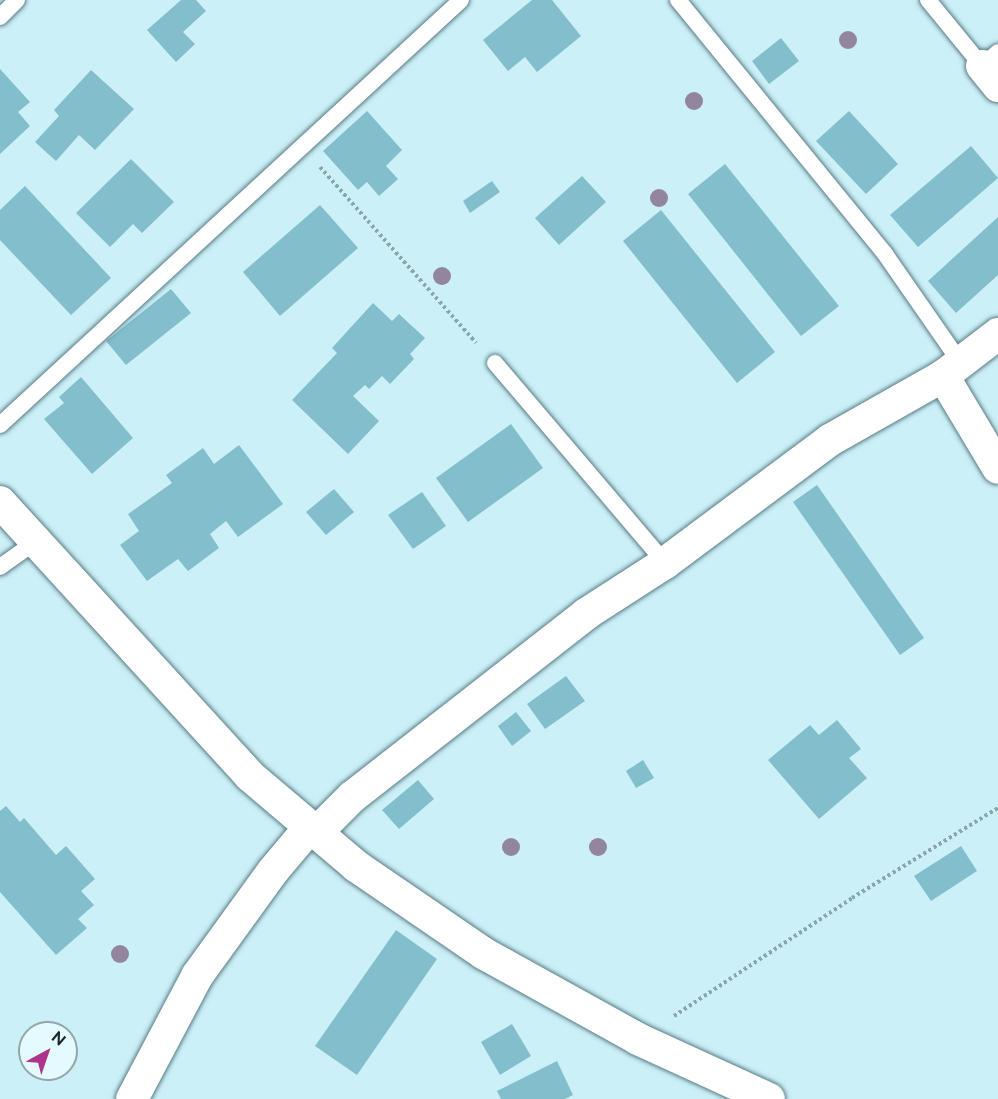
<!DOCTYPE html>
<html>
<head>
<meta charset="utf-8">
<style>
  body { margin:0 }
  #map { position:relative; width:998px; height:1099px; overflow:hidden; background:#cbf0f8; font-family:Raleway,sans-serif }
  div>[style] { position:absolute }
  .building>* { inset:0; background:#82becb }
  .path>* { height:4px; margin-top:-2px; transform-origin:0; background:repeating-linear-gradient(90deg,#89a6ac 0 3px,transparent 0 6px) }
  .roads { filter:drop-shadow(0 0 2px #597b83) drop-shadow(0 0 2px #597b83) }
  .service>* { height:16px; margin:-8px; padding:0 8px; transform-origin:8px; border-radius:8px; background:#fff }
  .minor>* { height:32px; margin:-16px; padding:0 16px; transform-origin:16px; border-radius:16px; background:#fff }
  .trees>* { width:18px; height:18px; margin:-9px; border-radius:50%; background:#92859d }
  span { translate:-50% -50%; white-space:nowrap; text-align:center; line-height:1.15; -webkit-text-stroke:4.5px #e4faff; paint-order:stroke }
  .north { position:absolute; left:18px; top:1021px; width:60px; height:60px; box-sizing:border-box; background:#e4faff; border:2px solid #93a6aa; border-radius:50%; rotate:40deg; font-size:16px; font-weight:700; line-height:24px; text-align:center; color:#1a282b }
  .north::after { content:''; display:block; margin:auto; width:21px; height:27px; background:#ac358b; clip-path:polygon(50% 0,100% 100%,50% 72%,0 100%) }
</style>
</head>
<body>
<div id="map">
  <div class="building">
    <div style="clip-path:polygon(181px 0,196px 0,206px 11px,183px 32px,195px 44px,176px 62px,147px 30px)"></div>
    <div style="clip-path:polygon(532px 0,552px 0,581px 36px,537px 72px,525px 57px,508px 71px,483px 40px)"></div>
    <div style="clip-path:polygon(781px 38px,799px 61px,769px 84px,752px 61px)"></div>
    <div style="clip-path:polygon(0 69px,30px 102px,18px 112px,30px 126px,0 154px)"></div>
    <div style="clip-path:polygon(91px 70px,134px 109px,95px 150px,79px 135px,56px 161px,35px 142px,59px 116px,54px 110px)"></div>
    <div style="clip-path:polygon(367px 111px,402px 150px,386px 166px,398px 179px,379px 196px,367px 182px,358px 190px,323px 151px)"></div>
    <div style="clip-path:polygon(849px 111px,898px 164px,866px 194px,816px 141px)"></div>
    <div style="clip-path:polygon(971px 146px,998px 178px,918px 247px,890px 215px)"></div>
    <div style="clip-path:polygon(131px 159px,174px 202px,142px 233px,133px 224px,110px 247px,76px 213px)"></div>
    <div style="clip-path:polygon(725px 164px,839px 306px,801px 336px,688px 194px)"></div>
    <div style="clip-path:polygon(582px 176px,606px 202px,559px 245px,535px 218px)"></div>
    <div style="clip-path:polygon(492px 181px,500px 192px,470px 213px,463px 201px)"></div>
    <div style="clip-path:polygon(25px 186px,111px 278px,71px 315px,0 240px,0 210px)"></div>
    <div style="clip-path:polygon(320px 205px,358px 248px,280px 316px,243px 272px)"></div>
    <div style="clip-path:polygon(661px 210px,775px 352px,737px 383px,623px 241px)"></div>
    <div style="clip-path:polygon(998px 217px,998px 275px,956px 313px,928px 281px)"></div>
    <div style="clip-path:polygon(171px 289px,191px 313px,126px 365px,106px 341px)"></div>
    <div style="clip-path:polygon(373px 303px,392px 321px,399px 314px,425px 338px,410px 354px,414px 359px,390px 384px,382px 376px,369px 389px,365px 385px,353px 396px,379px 421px,348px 454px,292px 400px,337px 353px,332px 348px)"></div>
    <div style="clip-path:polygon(81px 377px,133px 438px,92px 474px,44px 419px,64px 403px,59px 397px)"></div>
    <div style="clip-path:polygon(511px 424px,543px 468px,468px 522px,436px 478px)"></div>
    <div style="clip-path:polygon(239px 445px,283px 504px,238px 537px,226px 521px,210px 534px,219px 548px,188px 571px,178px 559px,147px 581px,120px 545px,139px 531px,128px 514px,172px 483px,166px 475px,203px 448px,214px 464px)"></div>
    <div style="clip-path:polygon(817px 485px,924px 638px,900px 655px,793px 502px)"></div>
    <div style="clip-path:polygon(334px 489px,354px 512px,326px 535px,306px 512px)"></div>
    <div style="clip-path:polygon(422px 492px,446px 526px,413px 549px,388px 515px)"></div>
    <div style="clip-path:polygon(566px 676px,585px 701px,545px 729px,527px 704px)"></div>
    <div style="clip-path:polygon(516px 712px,531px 731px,512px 746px,498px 726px)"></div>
    <div style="clip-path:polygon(837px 720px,861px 749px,849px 758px,867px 778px,819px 819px,768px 760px,810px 725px,819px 735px)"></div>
    <div style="clip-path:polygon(643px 760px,654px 778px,636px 788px,626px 771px)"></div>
    <div style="clip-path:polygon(418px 780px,434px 799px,399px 829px,382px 810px)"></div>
    <div style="clip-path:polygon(6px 806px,20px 822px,24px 818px,56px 855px,66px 846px,95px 879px,81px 891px,94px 905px,78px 919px,87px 928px,56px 955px,0 892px,0 811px)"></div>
    <div style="clip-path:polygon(961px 846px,977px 871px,931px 901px,914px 876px)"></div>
    <div style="clip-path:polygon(396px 930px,437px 959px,357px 1075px,315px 1046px)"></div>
    <div style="clip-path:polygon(512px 1024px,531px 1056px,500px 1075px,481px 1042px)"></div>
    <div style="clip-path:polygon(557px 1061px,573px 1095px,565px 1099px,501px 1099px,497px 1091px)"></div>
  </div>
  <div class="path">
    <div style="left:320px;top:167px;width:235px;rotate:48.4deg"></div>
    <div style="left:674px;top:1016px;width:214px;rotate:-33.5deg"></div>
    <div style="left:852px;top:898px;width:172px;rotate:-31.7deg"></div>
  </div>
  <div class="roads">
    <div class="service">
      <div style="left:678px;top:0;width:328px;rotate:50.8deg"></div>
      <div style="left:885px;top:254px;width:131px;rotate:55.2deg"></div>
      <div style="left:928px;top:0;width:85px;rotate:50.7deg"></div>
      <div style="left:982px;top:66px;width:21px;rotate:-41deg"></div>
      <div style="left:0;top:17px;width:24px;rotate:-45deg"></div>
      <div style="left:495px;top:363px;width:262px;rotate:49.6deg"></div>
      <div style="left:0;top:425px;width:627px;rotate:-42.67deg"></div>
      <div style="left:0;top:567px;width:43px;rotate:-35.5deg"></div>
    </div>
    <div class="minor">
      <div style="left:982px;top:66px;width:26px;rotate:51deg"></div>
      <div style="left:943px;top:376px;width:107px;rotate:59.1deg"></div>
      <div style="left:0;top:502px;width:371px;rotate:47.6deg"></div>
      <div style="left:250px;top:776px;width:139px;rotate:40.3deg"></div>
      <div style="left:356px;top:866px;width:154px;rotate:34.4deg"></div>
      <div style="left:483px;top:953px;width:177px;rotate:29deg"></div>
      <div style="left:638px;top:1039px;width:144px;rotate:24.6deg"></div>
      <div style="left:316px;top:833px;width:51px;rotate:-45deg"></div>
      <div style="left:352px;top:797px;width:297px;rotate:-38deg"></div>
      <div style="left:586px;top:614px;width:94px;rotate:-32.8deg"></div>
      <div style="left:665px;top:563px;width:206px;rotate:-36.7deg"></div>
      <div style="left:830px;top:440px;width:130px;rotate:-29.5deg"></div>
      <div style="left:943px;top:376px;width:69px;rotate:-37.4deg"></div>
      <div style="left:132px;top:1099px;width:139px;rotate:-62.1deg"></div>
      <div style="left:197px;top:976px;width:130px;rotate:-54.1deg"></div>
      <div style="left:273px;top:871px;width:57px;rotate:-49.9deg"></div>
    </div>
  </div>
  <div class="trees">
    <div style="left:848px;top:40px"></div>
    <div style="left:694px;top:101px"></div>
    <div style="left:659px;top:198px"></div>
    <div style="left:442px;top:276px"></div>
    <div style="left:511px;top:847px"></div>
    <div style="left:598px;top:847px"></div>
    <div style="left:120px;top:954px"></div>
  </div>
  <div class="north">N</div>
</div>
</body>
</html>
